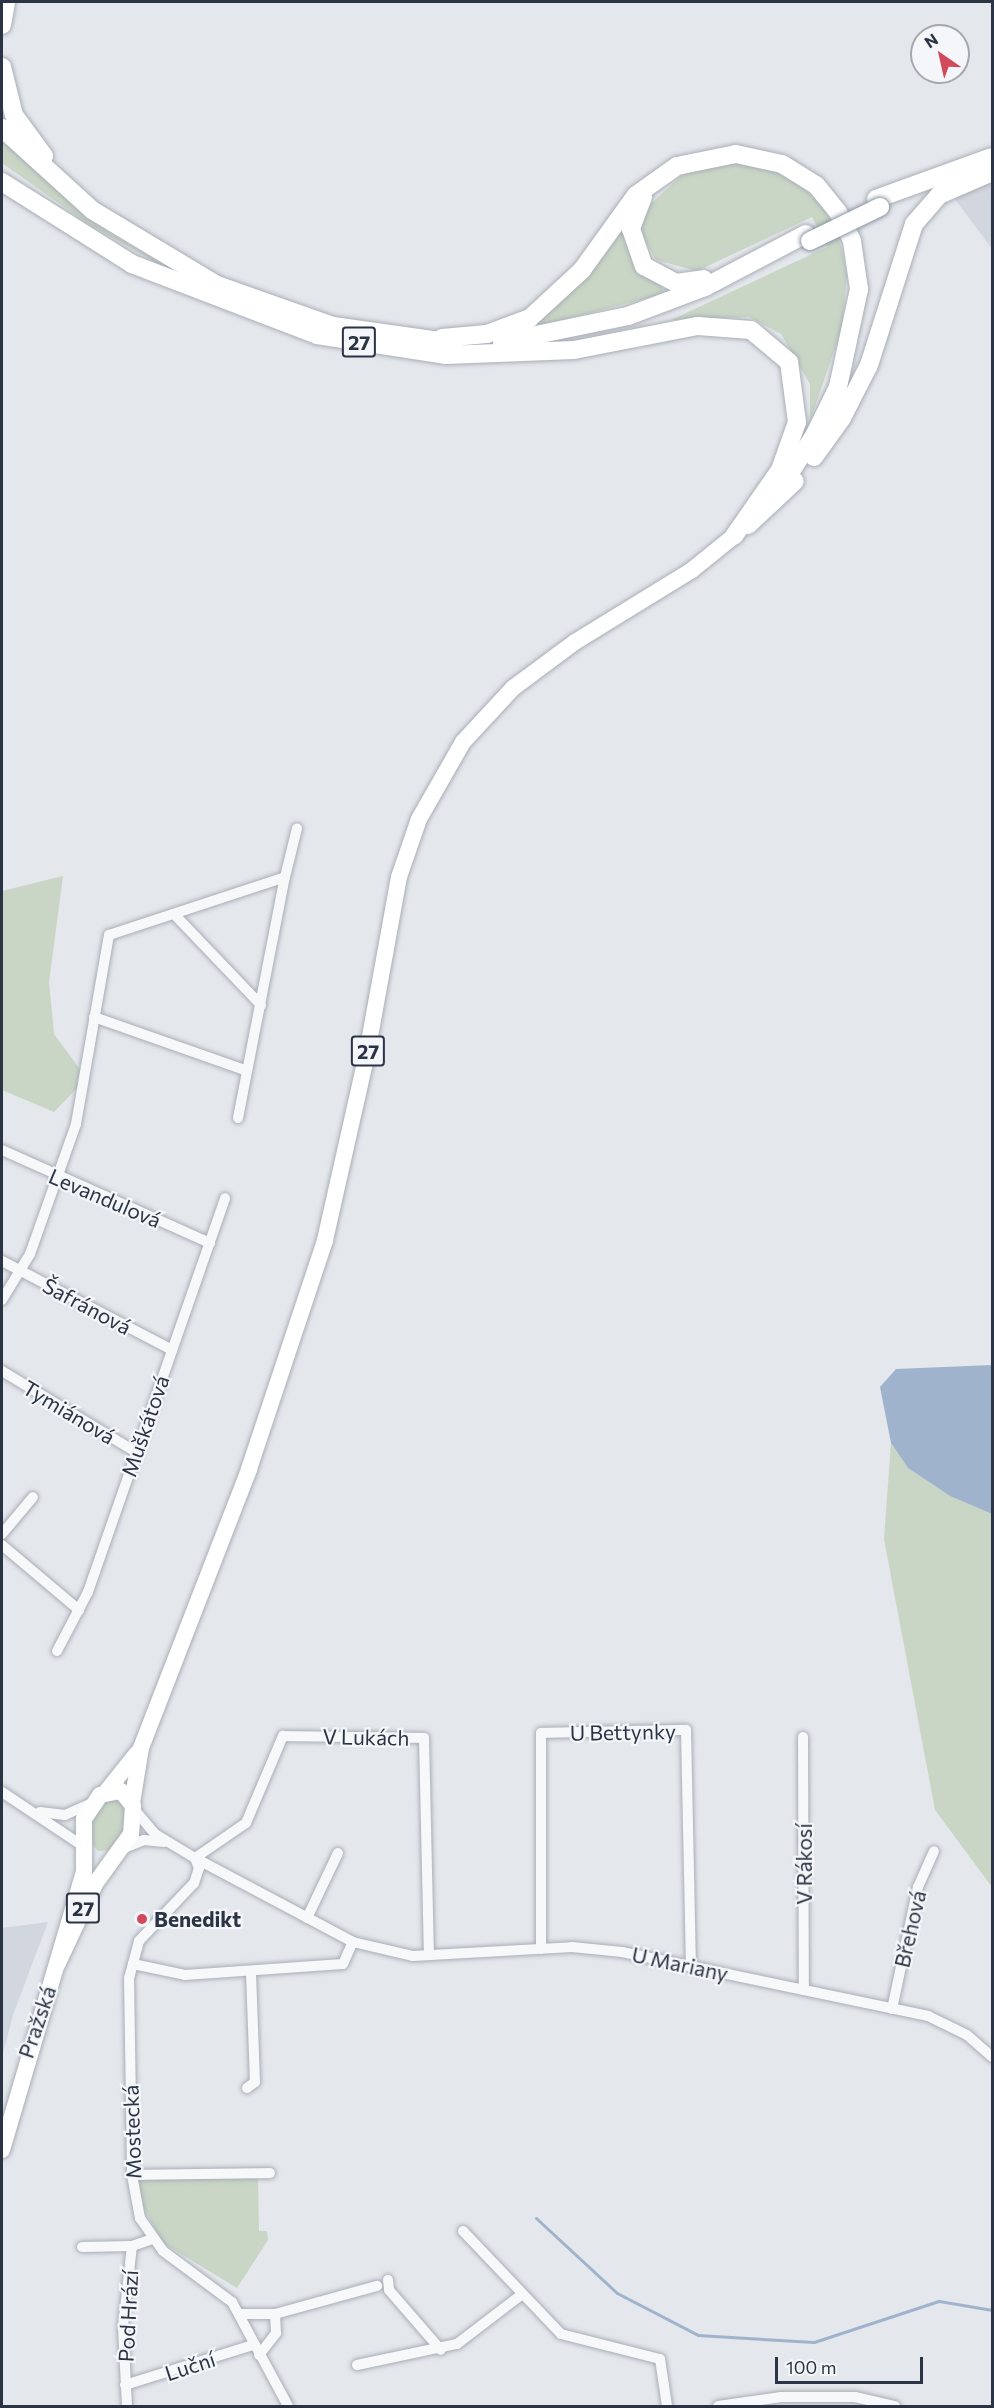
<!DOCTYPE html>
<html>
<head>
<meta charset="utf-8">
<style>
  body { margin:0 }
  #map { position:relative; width:994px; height:2408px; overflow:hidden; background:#e4e7ec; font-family:Commissioner,sans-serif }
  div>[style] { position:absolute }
  .built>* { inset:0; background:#d2d6de }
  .green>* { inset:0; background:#c9d6c5 }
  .water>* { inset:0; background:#9fb4cc }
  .stream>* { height:3px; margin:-1.5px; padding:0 1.5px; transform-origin:1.5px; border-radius:1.5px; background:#9fb4cc }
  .roads { filter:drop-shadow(0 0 2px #a9aeb7) drop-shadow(0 0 2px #a9aeb7) }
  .minor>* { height:10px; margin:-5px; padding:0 5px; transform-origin:5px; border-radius:5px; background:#f7f8fa }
  .primary>* { height:16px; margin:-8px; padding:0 8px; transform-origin:8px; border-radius:8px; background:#fff }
  .trunk>* { height:18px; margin:-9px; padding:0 9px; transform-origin:9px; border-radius:9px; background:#fff }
  .bridges { filter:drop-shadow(0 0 2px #8b94a3) drop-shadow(0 0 2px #8b94a3) }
  .trunk-bridge>* { height:18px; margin:-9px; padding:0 9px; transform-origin:9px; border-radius:9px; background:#fff }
  .dots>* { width:16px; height:16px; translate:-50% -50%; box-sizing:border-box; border:3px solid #f4f6f9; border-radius:50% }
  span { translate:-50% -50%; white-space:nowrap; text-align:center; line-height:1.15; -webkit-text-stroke:4.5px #f4f6f9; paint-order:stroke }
  .shield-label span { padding:2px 4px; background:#f4f6f9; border:2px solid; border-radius:4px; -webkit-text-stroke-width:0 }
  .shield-label { font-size:20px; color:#2b3445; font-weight:700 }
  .street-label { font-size:21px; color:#2b3445 }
  .poi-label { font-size:21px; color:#2b3445; font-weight:700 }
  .left { translate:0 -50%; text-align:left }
  .frame { position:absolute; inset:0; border:3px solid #2b3445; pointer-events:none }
  .north { position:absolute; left:910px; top:24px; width:60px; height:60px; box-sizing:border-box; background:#f4f6f9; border:2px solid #a4a8b1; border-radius:50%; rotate:326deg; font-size:16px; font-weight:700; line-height:24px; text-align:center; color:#2b3445 }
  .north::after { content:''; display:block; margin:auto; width:21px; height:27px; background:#d1495b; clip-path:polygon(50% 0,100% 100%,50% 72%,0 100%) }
  .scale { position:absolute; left:775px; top:2357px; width:148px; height:27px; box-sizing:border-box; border:3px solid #2b3445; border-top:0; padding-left:8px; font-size:18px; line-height:21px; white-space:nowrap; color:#2b3445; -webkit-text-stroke:4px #f4f6f9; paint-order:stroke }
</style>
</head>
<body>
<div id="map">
  <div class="built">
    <div style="clip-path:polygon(992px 179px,992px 249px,955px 199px,958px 189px)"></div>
    <div style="clip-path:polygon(48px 1922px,13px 2015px,2px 2057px,2px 1928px)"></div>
  </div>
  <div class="green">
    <div style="clip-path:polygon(2px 141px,107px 231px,187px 279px,91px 226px,2px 163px)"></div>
    <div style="clip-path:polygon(716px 164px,755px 164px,784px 174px,822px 203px,841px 246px,847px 275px,842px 328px,810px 421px,810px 384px,781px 334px,749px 317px,671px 320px,827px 247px,812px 217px,697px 271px,656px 260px,640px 231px,642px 212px,681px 176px)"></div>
    <div style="clip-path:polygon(628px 216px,628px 251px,639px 268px,662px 286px,664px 294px,519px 331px,565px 299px)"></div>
    <div style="clip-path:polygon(63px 876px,49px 982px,54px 1034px,82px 1072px,79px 1086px,54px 1112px,2px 1090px,2px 891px)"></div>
    <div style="clip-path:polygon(891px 1443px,908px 1468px,950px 1496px,992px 1514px,992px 1887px,935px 1810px,884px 1539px)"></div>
    <div style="clip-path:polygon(116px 1799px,125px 1804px,127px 1826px,110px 1850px,98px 1851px,91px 1843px,91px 1822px,105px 1803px)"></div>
    <div style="clip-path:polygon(258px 2176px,259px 2231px,267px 2231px,268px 2240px,237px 2288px,163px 2243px,144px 2209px,136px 2179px)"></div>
  </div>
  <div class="water">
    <div style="clip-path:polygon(992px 1365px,992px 1514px,950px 1496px,908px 1468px,891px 1443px,880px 1387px,896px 1369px)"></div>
  </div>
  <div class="stream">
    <div style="left:536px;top:2218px;width:110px;rotate:42.8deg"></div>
    <div style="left:617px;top:2293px;width:91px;rotate:27.4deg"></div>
    <div style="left:698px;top:2335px;width:116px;rotate:3.5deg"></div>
    <div style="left:814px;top:2342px;width:132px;rotate:-18.2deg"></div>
    <div style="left:939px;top:2301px;width:54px;rotate:9.6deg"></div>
  </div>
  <div class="roads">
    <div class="minor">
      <div style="left:174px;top:914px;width:126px;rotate:46.3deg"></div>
      <div style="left:94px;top:1017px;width:162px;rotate:19.4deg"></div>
      <div style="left:238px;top:1118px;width:246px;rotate:-79deg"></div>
      <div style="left:2px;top:1150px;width:228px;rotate:24.1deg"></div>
      <div style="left:2px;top:1261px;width:192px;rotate:27.6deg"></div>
      <div style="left:2px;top:1300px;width:54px;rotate:-58.7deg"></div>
      <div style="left:30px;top:1254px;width:138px;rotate:-70.5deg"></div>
      <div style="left:76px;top:1124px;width:192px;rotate:-80.1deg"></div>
      <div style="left:109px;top:935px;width:185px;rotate:-18.2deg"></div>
      <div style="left:285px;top:877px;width:50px;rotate:-76.2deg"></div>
      <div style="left:2px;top:1371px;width:157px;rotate:31.2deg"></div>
      <div style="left:2px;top:1534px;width:48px;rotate:-50deg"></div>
      <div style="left:2px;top:1545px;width:101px;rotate:40.2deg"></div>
      <div style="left:57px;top:1651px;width:67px;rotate:-62.3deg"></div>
      <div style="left:88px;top:1592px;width:417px;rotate:-70.8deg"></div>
      <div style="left:803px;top:1737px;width:253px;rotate:89.8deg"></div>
      <div style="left:2px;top:1792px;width:97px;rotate:33.7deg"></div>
      <div style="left:134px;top:1809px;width:33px;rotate:50deg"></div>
      <div style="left:155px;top:1834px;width:47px;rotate:31deg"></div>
      <div style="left:195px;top:1858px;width:11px;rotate:68deg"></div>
      <div style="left:199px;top:1868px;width:16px;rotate:108deg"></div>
      <div style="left:194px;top:1883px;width:80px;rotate:133.5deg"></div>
      <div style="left:139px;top:1941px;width:38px;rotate:105deg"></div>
      <div style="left:129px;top:1978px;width:197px;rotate:89.1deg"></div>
      <div style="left:132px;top:2175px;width:44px;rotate:79.5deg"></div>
      <div style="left:140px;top:2218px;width:40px;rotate:55.1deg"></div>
      <div style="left:163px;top:2251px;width:86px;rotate:36.5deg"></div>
      <div style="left:232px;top:2302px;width:118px;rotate:61.7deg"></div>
      <div style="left:40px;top:1812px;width:25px;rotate:7deg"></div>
      <div style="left:65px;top:1815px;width:27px;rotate:-24deg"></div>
      <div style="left:124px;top:1848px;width:22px;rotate:-22deg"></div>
      <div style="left:144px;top:1840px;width:20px;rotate:6deg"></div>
      <div style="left:307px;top:1918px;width:72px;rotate:-64.5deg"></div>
      <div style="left:353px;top:1942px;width:179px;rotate:-152deg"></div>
      <div style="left:195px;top:1858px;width:62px;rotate:-34.5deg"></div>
      <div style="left:246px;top:1823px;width:95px;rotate:-67deg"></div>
      <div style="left:283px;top:1736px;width:141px;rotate:0.8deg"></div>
      <div style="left:424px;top:1738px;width:217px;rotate:88.7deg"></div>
      <div style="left:541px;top:1949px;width:216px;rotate:-90deg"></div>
      <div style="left:541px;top:1733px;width:145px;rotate:-1.2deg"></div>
      <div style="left:686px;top:1730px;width:237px;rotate:88.8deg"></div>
      <div style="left:133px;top:1964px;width:53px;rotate:11.9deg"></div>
      <div style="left:185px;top:1975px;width:158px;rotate:-4deg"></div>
      <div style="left:343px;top:1964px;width:24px;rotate:-66deg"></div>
      <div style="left:353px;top:1942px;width:62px;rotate:13.1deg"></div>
      <div style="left:413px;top:1956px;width:159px;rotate:-3.2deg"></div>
      <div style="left:572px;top:1947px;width:50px;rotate:5.7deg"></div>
      <div style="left:622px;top:1952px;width:313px;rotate:11.8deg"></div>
      <div style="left:928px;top:2016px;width:43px;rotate:26deg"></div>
      <div style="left:967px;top:2035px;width:33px;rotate:41deg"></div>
      <div style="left:892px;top:2009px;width:125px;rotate:-78deg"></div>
      <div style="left:918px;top:1887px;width:39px;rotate:-66deg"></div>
      <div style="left:247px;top:2088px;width:10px;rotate:-37deg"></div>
      <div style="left:255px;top:2082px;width:111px;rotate:-92.1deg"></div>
      <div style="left:132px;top:2175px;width:138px;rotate:-0.8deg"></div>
      <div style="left:463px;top:2231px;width:142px;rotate:46.4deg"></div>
      <div style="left:561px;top:2334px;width:102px;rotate:14.2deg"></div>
      <div style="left:660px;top:2359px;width:48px;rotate:81.5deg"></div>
      <div style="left:82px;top:2247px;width:50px;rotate:-1.1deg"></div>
      <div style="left:132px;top:2246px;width:21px;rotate:-19deg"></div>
      <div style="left:388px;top:2280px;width:10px;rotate:84deg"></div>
      <div style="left:389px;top:2290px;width:79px;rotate:49.1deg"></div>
      <div style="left:239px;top:2314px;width:36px"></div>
      <div style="left:275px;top:2314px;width:106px;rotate:-15.4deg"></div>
      <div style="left:259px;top:2355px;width:28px;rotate:-52deg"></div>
      <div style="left:276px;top:2333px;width:19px;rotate:-93deg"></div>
      <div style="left:357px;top:2365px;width:102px;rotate:-11.9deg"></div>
      <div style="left:457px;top:2344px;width:81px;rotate:-37.4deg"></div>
      <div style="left:125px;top:2385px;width:134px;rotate:-17.4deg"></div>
      <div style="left:127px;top:2406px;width:79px;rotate:-92.9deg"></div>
      <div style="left:123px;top:2327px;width:81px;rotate:-83.7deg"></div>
      <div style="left:718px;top:2406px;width:64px;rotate:-8.1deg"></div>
      <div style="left:781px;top:2397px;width:74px"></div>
      <div style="left:855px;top:2397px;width:41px;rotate:12.7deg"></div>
    </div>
    <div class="primary">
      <div style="left:106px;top:1792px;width:50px;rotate:-51.5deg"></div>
      <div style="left:132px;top:1803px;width:56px;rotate:-80.7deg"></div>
      <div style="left:141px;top:1748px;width:299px;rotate:-68.8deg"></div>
      <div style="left:249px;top:1469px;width:241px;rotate:-71.6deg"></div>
      <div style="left:325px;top:1240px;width:192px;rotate:-77.3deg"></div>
      <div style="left:367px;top:1053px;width:179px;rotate:-79.7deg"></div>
      <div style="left:399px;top:877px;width:61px;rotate:-71deg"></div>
      <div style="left:419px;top:819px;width:89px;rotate:-60.3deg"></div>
      <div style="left:463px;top:742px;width:74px;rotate:-47.2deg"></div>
      <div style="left:513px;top:688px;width:77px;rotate:-36.6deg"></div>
      <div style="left:575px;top:642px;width:137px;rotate:-31.6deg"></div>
      <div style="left:692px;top:570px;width:54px;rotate:-39deg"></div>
      <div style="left:2px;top:2150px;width:290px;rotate:-73.6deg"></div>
      <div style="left:84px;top:1872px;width:53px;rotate:-90deg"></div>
      <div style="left:84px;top:1819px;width:29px;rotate:-56deg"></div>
      <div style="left:100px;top:1795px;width:21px;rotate:-11deg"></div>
      <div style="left:121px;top:1791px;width:19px;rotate:51deg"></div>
      <div style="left:133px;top:1806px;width:28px;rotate:94deg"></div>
      <div style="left:131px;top:1834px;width:62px;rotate:125.8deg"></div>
      <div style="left:95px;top:1884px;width:89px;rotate:115.1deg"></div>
    </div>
    <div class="trunk">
      <div style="left:2px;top:25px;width:23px;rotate:-80deg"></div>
      <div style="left:2px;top:67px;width:49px;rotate:76deg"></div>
      <div style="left:14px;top:115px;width:51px;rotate:53.8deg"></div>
      <div style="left:2px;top:128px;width:122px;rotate:42.3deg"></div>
      <div style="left:92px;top:210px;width:146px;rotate:31deg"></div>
      <div style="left:217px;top:285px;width:123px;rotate:19.5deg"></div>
      <div style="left:333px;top:326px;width:122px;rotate:8deg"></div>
      <div style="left:2px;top:182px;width:154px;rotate:32.2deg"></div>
      <div style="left:132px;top:264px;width:198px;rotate:21deg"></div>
      <div style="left:317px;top:335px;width:131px;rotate:8.8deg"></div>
      <div style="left:446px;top:355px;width:128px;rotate:-2.2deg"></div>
      <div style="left:574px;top:350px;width:126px;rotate:-11deg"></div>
      <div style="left:698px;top:326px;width:53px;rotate:4.3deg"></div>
      <div style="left:751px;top:330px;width:50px;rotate:40.1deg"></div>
      <div style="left:789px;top:362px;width:61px;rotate:82.4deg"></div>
      <div style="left:797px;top:422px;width:51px;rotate:109.5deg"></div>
      <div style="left:780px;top:470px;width:80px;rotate:124.9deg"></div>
      <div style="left:643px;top:197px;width:34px;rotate:111deg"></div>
      <div style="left:631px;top:229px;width:39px;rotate:71deg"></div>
      <div style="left:644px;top:266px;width:36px;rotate:28deg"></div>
      <div style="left:676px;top:283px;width:28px;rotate:-8deg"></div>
      <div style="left:876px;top:199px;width:123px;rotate:-19.9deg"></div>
      <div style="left:442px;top:338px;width:45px;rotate:-5.1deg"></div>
      <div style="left:487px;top:334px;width:46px;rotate:-20.4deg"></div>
      <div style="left:530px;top:318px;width:71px;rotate:-42.7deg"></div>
      <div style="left:582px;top:270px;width:92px;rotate:-54.2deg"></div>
      <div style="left:636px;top:195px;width:50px;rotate:-35.3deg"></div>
      <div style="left:677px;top:166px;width:60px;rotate:-11.5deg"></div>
      <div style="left:736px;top:154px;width:47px;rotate:12.3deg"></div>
      <div style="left:782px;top:164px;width:40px;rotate:32deg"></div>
      <div style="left:816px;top:185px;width:35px;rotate:51deg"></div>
      <div style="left:838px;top:212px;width:32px;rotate:64deg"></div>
      <div style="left:852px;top:241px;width:49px;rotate:81.7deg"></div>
      <div style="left:859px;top:289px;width:100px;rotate:102.1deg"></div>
      <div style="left:838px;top:387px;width:52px;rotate:116.1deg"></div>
      <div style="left:815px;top:434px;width:63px;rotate:122.7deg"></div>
      <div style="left:502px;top:342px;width:129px;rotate:-11.7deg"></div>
      <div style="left:628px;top:316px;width:82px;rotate:-20.6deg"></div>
      <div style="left:705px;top:287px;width:114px;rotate:-27.7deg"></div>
      <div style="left:814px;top:457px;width:48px;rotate:-54.3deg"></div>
      <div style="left:842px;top:418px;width:59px;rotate:-63deg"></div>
      <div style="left:869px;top:365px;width:148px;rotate:-72.3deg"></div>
      <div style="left:914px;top:224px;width:38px;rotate:-49deg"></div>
      <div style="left:939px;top:195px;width:58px;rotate:-23.5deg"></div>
      <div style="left:748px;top:525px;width:64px;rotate:-43.1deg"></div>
    </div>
  </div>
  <div class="bridges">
    <div class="trunk-bridge">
      <div style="left:810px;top:241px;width:78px;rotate:-25.9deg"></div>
    </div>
  </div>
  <div class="dots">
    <div style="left:142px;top:1919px;background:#d1495b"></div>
  </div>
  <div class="shield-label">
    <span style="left:359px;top:342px">27</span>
    <span style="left:368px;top:1051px">27</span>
    <span style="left:83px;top:1908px">27</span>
  </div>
  <div class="street-label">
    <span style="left:105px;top:1198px;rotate:23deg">Levandulová</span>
    <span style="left:87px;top:1306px;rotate:28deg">Šafránová</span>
    <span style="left:69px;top:1412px;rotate:31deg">Tymiánová</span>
    <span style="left:145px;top:1426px;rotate:-71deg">Muškátová</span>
    <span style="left:623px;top:1732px;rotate:-1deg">U Bettynky</span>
    <span style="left:366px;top:1737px;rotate:1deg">V Lukách</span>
    <span style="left:804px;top:1864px;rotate:-90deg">V Rákosí</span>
    <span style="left:910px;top:1929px;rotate:-77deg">Břehová</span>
    <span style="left:680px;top:1964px;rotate:12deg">U Mariany</span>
    <span style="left:37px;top:2022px;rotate:-71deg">Pražská</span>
    <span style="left:132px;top:2132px;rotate:-92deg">Mostecká</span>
    <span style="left:128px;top:2316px;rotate:-87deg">Pod Hrází</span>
    <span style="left:190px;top:2366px;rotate:-18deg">Luční</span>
  </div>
  <div class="poi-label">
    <span class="left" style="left:154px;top:1919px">Benedikt</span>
  </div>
  <div class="frame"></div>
  <div class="north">N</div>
  <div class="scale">100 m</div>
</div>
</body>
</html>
